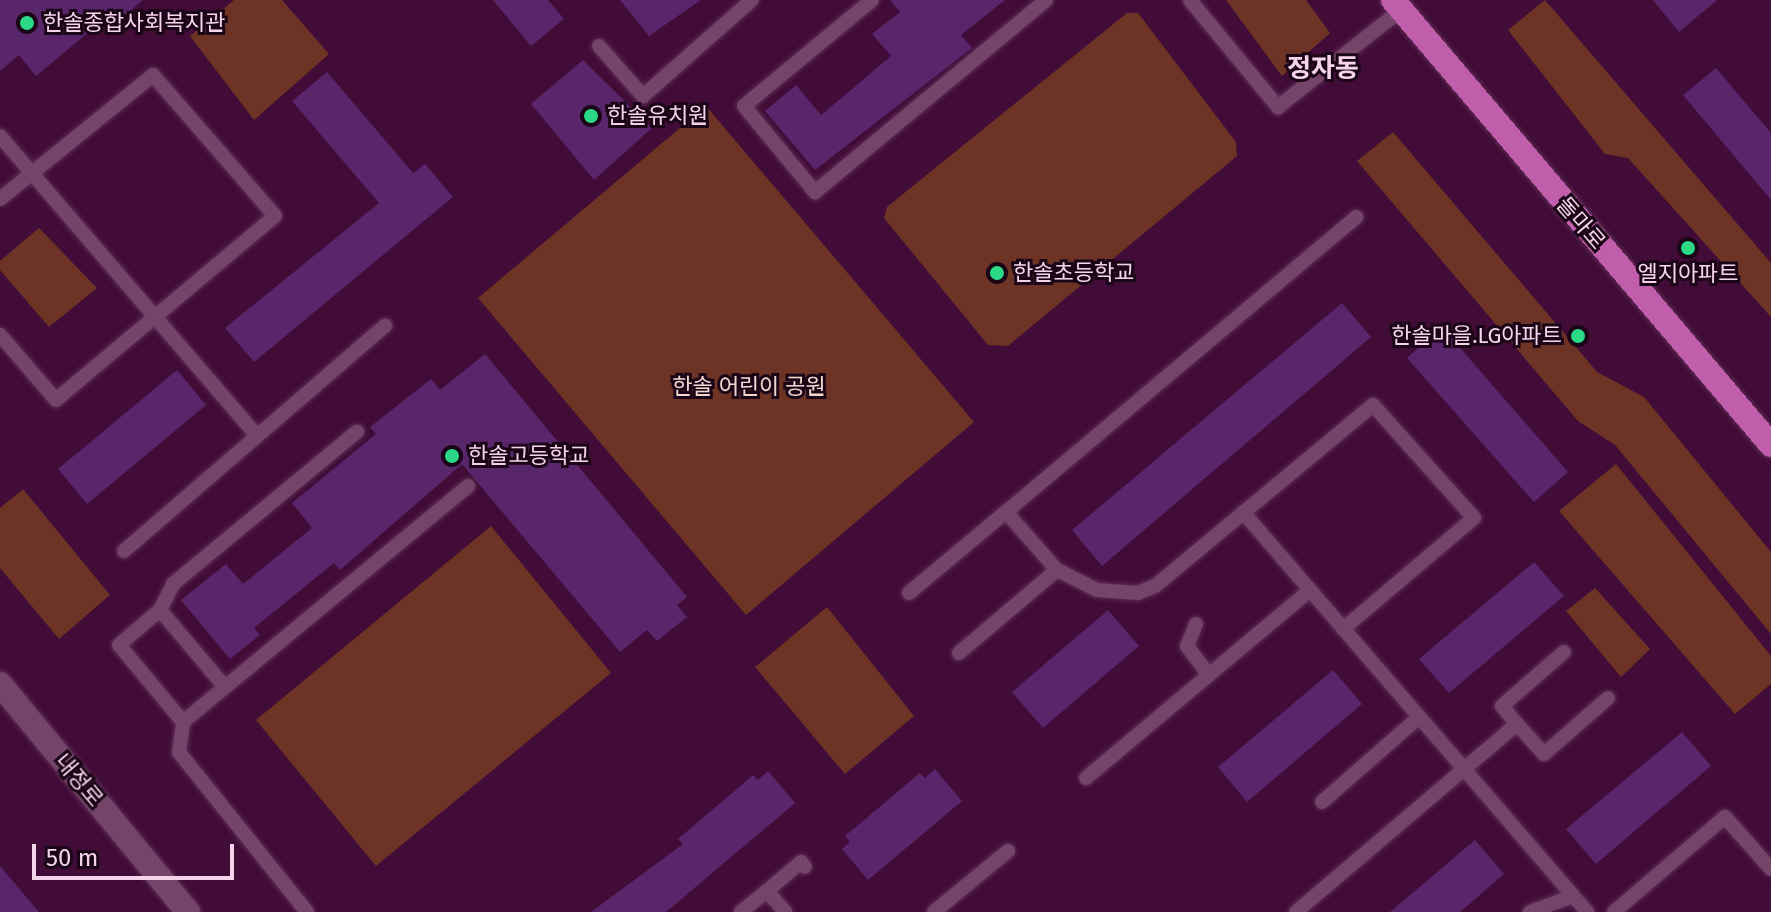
<!DOCTYPE html>
<html>
<head>
<meta charset="utf-8">
<style>
  body { margin:0 }
  #map { position:relative; width:1771px; height:912px; overflow:hidden; background:#410c38; font-family:"Fira Sans","Noto Sans KR",sans-serif }
  div>[style] { position:absolute }
  .green>* { inset:0; background:#6d3425 }
  .building>* { inset:0; background:#59266b }
  .roads { filter:drop-shadow(0 0 2px #5e2c55) drop-shadow(0 0 2px #5e2c55) }
  .service>* { height:14px; margin:-7px; padding:0 7px; transform-origin:7px; border-radius:7px; background:#744469 }
  .tertiary>* { height:24px; margin:-12px; padding:0 12px; transform-origin:12px; border-radius:12px; background:#744469 }
  .primary>* { height:24px; margin:-12px; padding:0 12px; transform-origin:12px; border-radius:12px; background:#c05eab }
  .dots>* { width:22px; height:22px; translate:-50% -50%; box-sizing:border-box; border:4px solid #1b0617; border-radius:50% }
  span { translate:-50% -50%; white-space:nowrap; text-align:center; line-height:1.15; -webkit-text-stroke:6px #1b0617; paint-order:stroke }
  .poi-label { font-size:22px; color:#f4d3eb }
  .left { translate:0 -50%; text-align:left }
  .right { translate:-100% -50%; text-align:right }
  .street-label { font-size:22px; color:#f4d3eb }
  .park-label { font-size:22px; color:#f1d7d0 }
  .quarter-label { font-size:26px; color:#f4d3eb; font-weight:700 }
  .scale { position:absolute; left:32px; top:844px; width:202px; height:36px; box-sizing:border-box; border:4px solid #f4d3eb; border-top:0; padding-left:10px; font-size:24px; line-height:28px; white-space:nowrap; color:#f4d3eb; -webkit-text-stroke:6px #1b0617; paint-order:stroke }
</style>
</head>
<body>
<div id="map">
  <div class="green">
    <div style="clip-path:polygon(234px 0,282px 0,329px 54px,254px 120px,190px 36px)"></div>
    <div style="clip-path:polygon(1226px 0,1306px 0,1330px 33px,1282px 76px)"></div>
    <div style="clip-path:polygon(1545px 0,1771px 263px,1771px 317px,1628px 158px,1605px 154px,1508px 30px)"></div>
    <div style="clip-path:polygon(1127px 13px,1138px 13px,1236px 142px,1237px 156px,1008px 346px,988px 345px,884px 218px,887px 207px)"></div>
    <div style="clip-path:polygon(706px 106px,974px 422px,746px 615px,478px 298px)"></div>
    <div style="clip-path:polygon(1393px 132px,1597px 372px,1644px 397px,1771px 552px,1771px 634px,1615px 445px,1578px 421px,1357px 161px)"></div>
    <div style="clip-path:polygon(39px 228px,97px 288px,49px 327px,0 270px,0 261px)"></div>
    <div style="clip-path:polygon(1616px 464px,1771px 656px,1771px 684px,1735px 714px,1559px 511px)"></div>
    <div style="clip-path:polygon(23px 489px,110px 595px,59px 639px,0 568px,0 508px)"></div>
    <div style="clip-path:polygon(491px 526px,611px 673px,376px 866px,256px 720px)"></div>
    <div style="clip-path:polygon(1595px 588px,1650px 649px,1621px 677px,1566px 611px)"></div>
    <div style="clip-path:polygon(827px 607px,914px 716px,845px 774px,755px 667px)"></div>
  </div>
  <div class="building">
    <div style="clip-path:polygon(0 0,143px 0,108px 29px,102px 21px,36px 76px,19px 55px,0 71px)"></div>
    <div style="clip-path:polygon(493px 0,548px 0,564px 19px,531px 46px)"></div>
    <div style="clip-path:polygon(620px 0,701px 0,649px 36px)"></div>
    <div style="clip-path:polygon(890px 0,1005px 0,961px 35px,972px 48px,815px 170px,765px 111px,796px 85px,821px 115px,891px 56px,872px 34px,900px 12px)"></div>
    <div style="clip-path:polygon(1653px 0,1717px 0,1679px 32px)"></div>
    <div style="clip-path:polygon(583px 60px,652px 128px,594px 180px,531px 104px)"></div>
    <div style="clip-path:polygon(1716px 68px,1771px 133px,1771px 200px,1683px 95px)"></div>
    <div style="clip-path:polygon(327px 72px,413px 173px,425px 164px,453px 197px,254px 362px,225px 328px,379px 203px,292px 101px)"></div>
    <div style="clip-path:polygon(1342px 303px,1371px 337px,1102px 566px,1072px 530px)"></div>
    <div style="clip-path:polygon(1442px 327px,1568px 472px,1534px 502px,1407px 358px)"></div>
    <div style="clip-path:polygon(485px 354px,687px 597px,677px 605px,687px 617px,657px 641px,647px 630px,620px 652px,462px 464px,340px 570px,334px 563px,254px 628px,260px 635px,230px 659px,181px 600px,226px 564px,243px 584px,312px 528px,292px 503px,376px 434px,370px 427px,431px 379px,440px 390px)"></div>
    <div style="clip-path:polygon(177px 370px,206px 405px,87px 504px,58px 469px)"></div>
    <div style="clip-path:polygon(1534px 562px,1564px 596px,1449px 693px,1419px 659px)"></div>
    <div style="clip-path:polygon(1108px 610px,1139px 646px,1043px 728px,1012px 692px)"></div>
    <div style="clip-path:polygon(1333px 670px,1362px 704px,1247px 802px,1218px 767px)"></div>
    <div style="clip-path:polygon(1682px 732px,1711px 766px,1596px 864px,1566px 829px)"></div>
    <div style="clip-path:polygon(935px 769px,962px 801px,868px 880px,842px 849px,850px 842px,845px 836px,920px 773px,925px 778px)"></div>
    <div style="clip-path:polygon(768px 771px,795px 803px,666px 912px,591px 912px,683px 844px,678px 839px,753px 775px,758px 780px)"></div>
    <div style="clip-path:polygon(1475px 840px,1504px 874px,1460px 912px,1390px 912px)"></div>
    <div style="clip-path:polygon(0 866px,39px 912px,0 912px)"></div>
  </div>
  <div class="roads">
    <div class="service">
      <div style="left:872px;top:0;width:166px;rotate:140.4deg"></div>
      <div style="left:744px;top:106px;width:112px;rotate:50.5deg"></div>
      <div style="left:815px;top:192px;width:300px;rotate:-39.7deg"></div>
      <div style="left:1190px;top:0;width:139px;rotate:50.6deg"></div>
      <div style="left:1278px;top:107px;width:157px;rotate:-38.3deg"></div>
      <div style="left:599px;top:46px;width:67px;rotate:48.7deg"></div>
      <div style="left:643px;top:96px;width:145px;rotate:-41.4deg"></div>
      <div style="left:0;top:136px;width:395px;rotate:49.4deg"></div>
      <div style="left:0;top:199px;width:197px;rotate:-39deg"></div>
      <div style="left:153px;top:75px;width:186px;rotate:49.1deg"></div>
      <div style="left:275px;top:216px;width:286px;rotate:140deg"></div>
      <div style="left:56px;top:400px;width:86px;rotate:-130.7deg"></div>
      <div style="left:1243px;top:512px;width:528px;rotate:49.3deg"></div>
      <div style="left:124px;top:551px;width:345px;rotate:-40.8deg"></div>
      <div style="left:909px;top:593px;width:126px;rotate:-39.9deg"></div>
      <div style="left:160px;top:610px;width:101px;rotate:49.8deg"></div>
      <div style="left:1196px;top:624px;width:24px;rotate:112deg"></div>
      <div style="left:1187px;top:646px;width:36px;rotate:53deg"></div>
      <div style="left:1343px;top:629px;width:172px;rotate:-40.3deg"></div>
      <div style="left:1474px;top:518px;width:152px;rotate:-131.8deg"></div>
      <div style="left:1373px;top:405px;width:283px;rotate:140.3deg"></div>
      <div style="left:1155px;top:586px;width:18px;rotate:158deg"></div>
      <div style="left:1138px;top:593px;width:41px;rotate:-175.8deg"></div>
      <div style="left:1097px;top:590px;width:45px;rotate:-153.4deg"></div>
      <div style="left:1057px;top:570px;width:77px;rotate:-131.3deg"></div>
      <div style="left:1006px;top:512px;width:458px;rotate:-40.1deg"></div>
      <div style="left:959px;top:653px;width:128px;rotate:-40.3deg"></div>
      <div style="left:183px;top:722px;width:100px;rotate:-129.7deg"></div>
      <div style="left:119px;top:645px;width:54px;rotate:-40.5deg"></div>
      <div style="left:160px;top:610px;width:29px;rotate:-63deg"></div>
      <div style="left:173px;top:584px;width:239px;rotate:-39.6deg"></div>
      <div style="left:1517px;top:724px;width:40px;rotate:48deg"></div>
      <div style="left:1544px;top:754px;width:85px;rotate:-41.2deg"></div>
      <div style="left:1086px;top:778px;width:292px;rotate:-40deg"></div>
      <div style="left:1322px;top:802px;width:129px;rotate:-41.2deg"></div>
      <div style="left:767px;top:891px;width:45px;rotate:-40.5deg"></div>
      <div style="left:801px;top:862px;width:6px;rotate:51deg"></div>
      <div style="left:307px;top:912px;width:205px;rotate:-128.7deg"></div>
      <div style="left:179px;top:752px;width:30px;rotate:-82deg"></div>
      <div style="left:183px;top:722px;width:370px;rotate:-39.6deg"></div>
      <div style="left:741px;top:912px;width:33px;rotate:-39deg"></div>
      <div style="left:767px;top:891px;width:28px;rotate:49deg"></div>
      <div style="left:934px;top:912px;width:96px;rotate:-39.5deg"></div>
      <div style="left:1296px;top:912px;width:290px;rotate:-40.4deg"></div>
      <div style="left:1517px;top:724px;width:23px;rotate:-130deg"></div>
      <div style="left:1502px;top:706px;width:82px;rotate:-41.1deg"></div>
      <div style="left:1530px;top:912px;width:46px;rotate:-20.4deg"></div>
      <div style="left:1614px;top:912px;width:146px;rotate:-40.6deg"></div>
      <div style="left:1725px;top:817px;width:69px;rotate:48.5deg"></div>
    </div>
    <div class="tertiary">
      <div style="left:0;top:684px;width:296px;rotate:50.5deg"></div>
    </div>
    <div class="primary">
      <div style="left:1393px;top:0;width:584px;rotate:49.65deg"></div>
    </div>
  </div>
  <div class="dots">
    <div style="left:27px;top:23px;background:#2ad885"></div>
    <div style="left:591px;top:116px;background:#2ad885"></div>
    <div style="left:1688px;top:248px;background:#2ad885"></div>
    <div style="left:997px;top:273px;background:#2ad885"></div>
    <div style="left:1578px;top:336px;background:#2ad885"></div>
    <div style="left:452px;top:456px;background:#2ad885"></div>
  </div>
  <div class="poi-label">
    <span class="left" style="left:43px;top:23px">한솔종합사회복지관</span>
    <span class="left" style="left:607px;top:116px">한솔유치원</span>
    <span class="left" style="left:1013px;top:273px">한솔초등학교</span>
    <span style="left:1688px;top:274px">엘지아파트</span>
    <span class="right" style="left:1562px;top:336px">한솔마을.LG아파트</span>
    <span class="left" style="left:468px;top:456px">한솔고등학교</span>
  </div>
  <div class="street-label">
    <span style="left:1581px;top:223px;rotate:49deg">돌마로</span>
    <span style="left:79px;top:780px;rotate:50deg">내정로</span>
  </div>
  <div class="park-label">
    <span style="left:749px;top:387px">한솔 어린이 공원</span>
  </div>
  <div class="quarter-label">
    <span style="left:1323px;top:69px">정자동</span>
  </div>
  <div class="scale">50 m</div>
</div>
</body>
</html>
